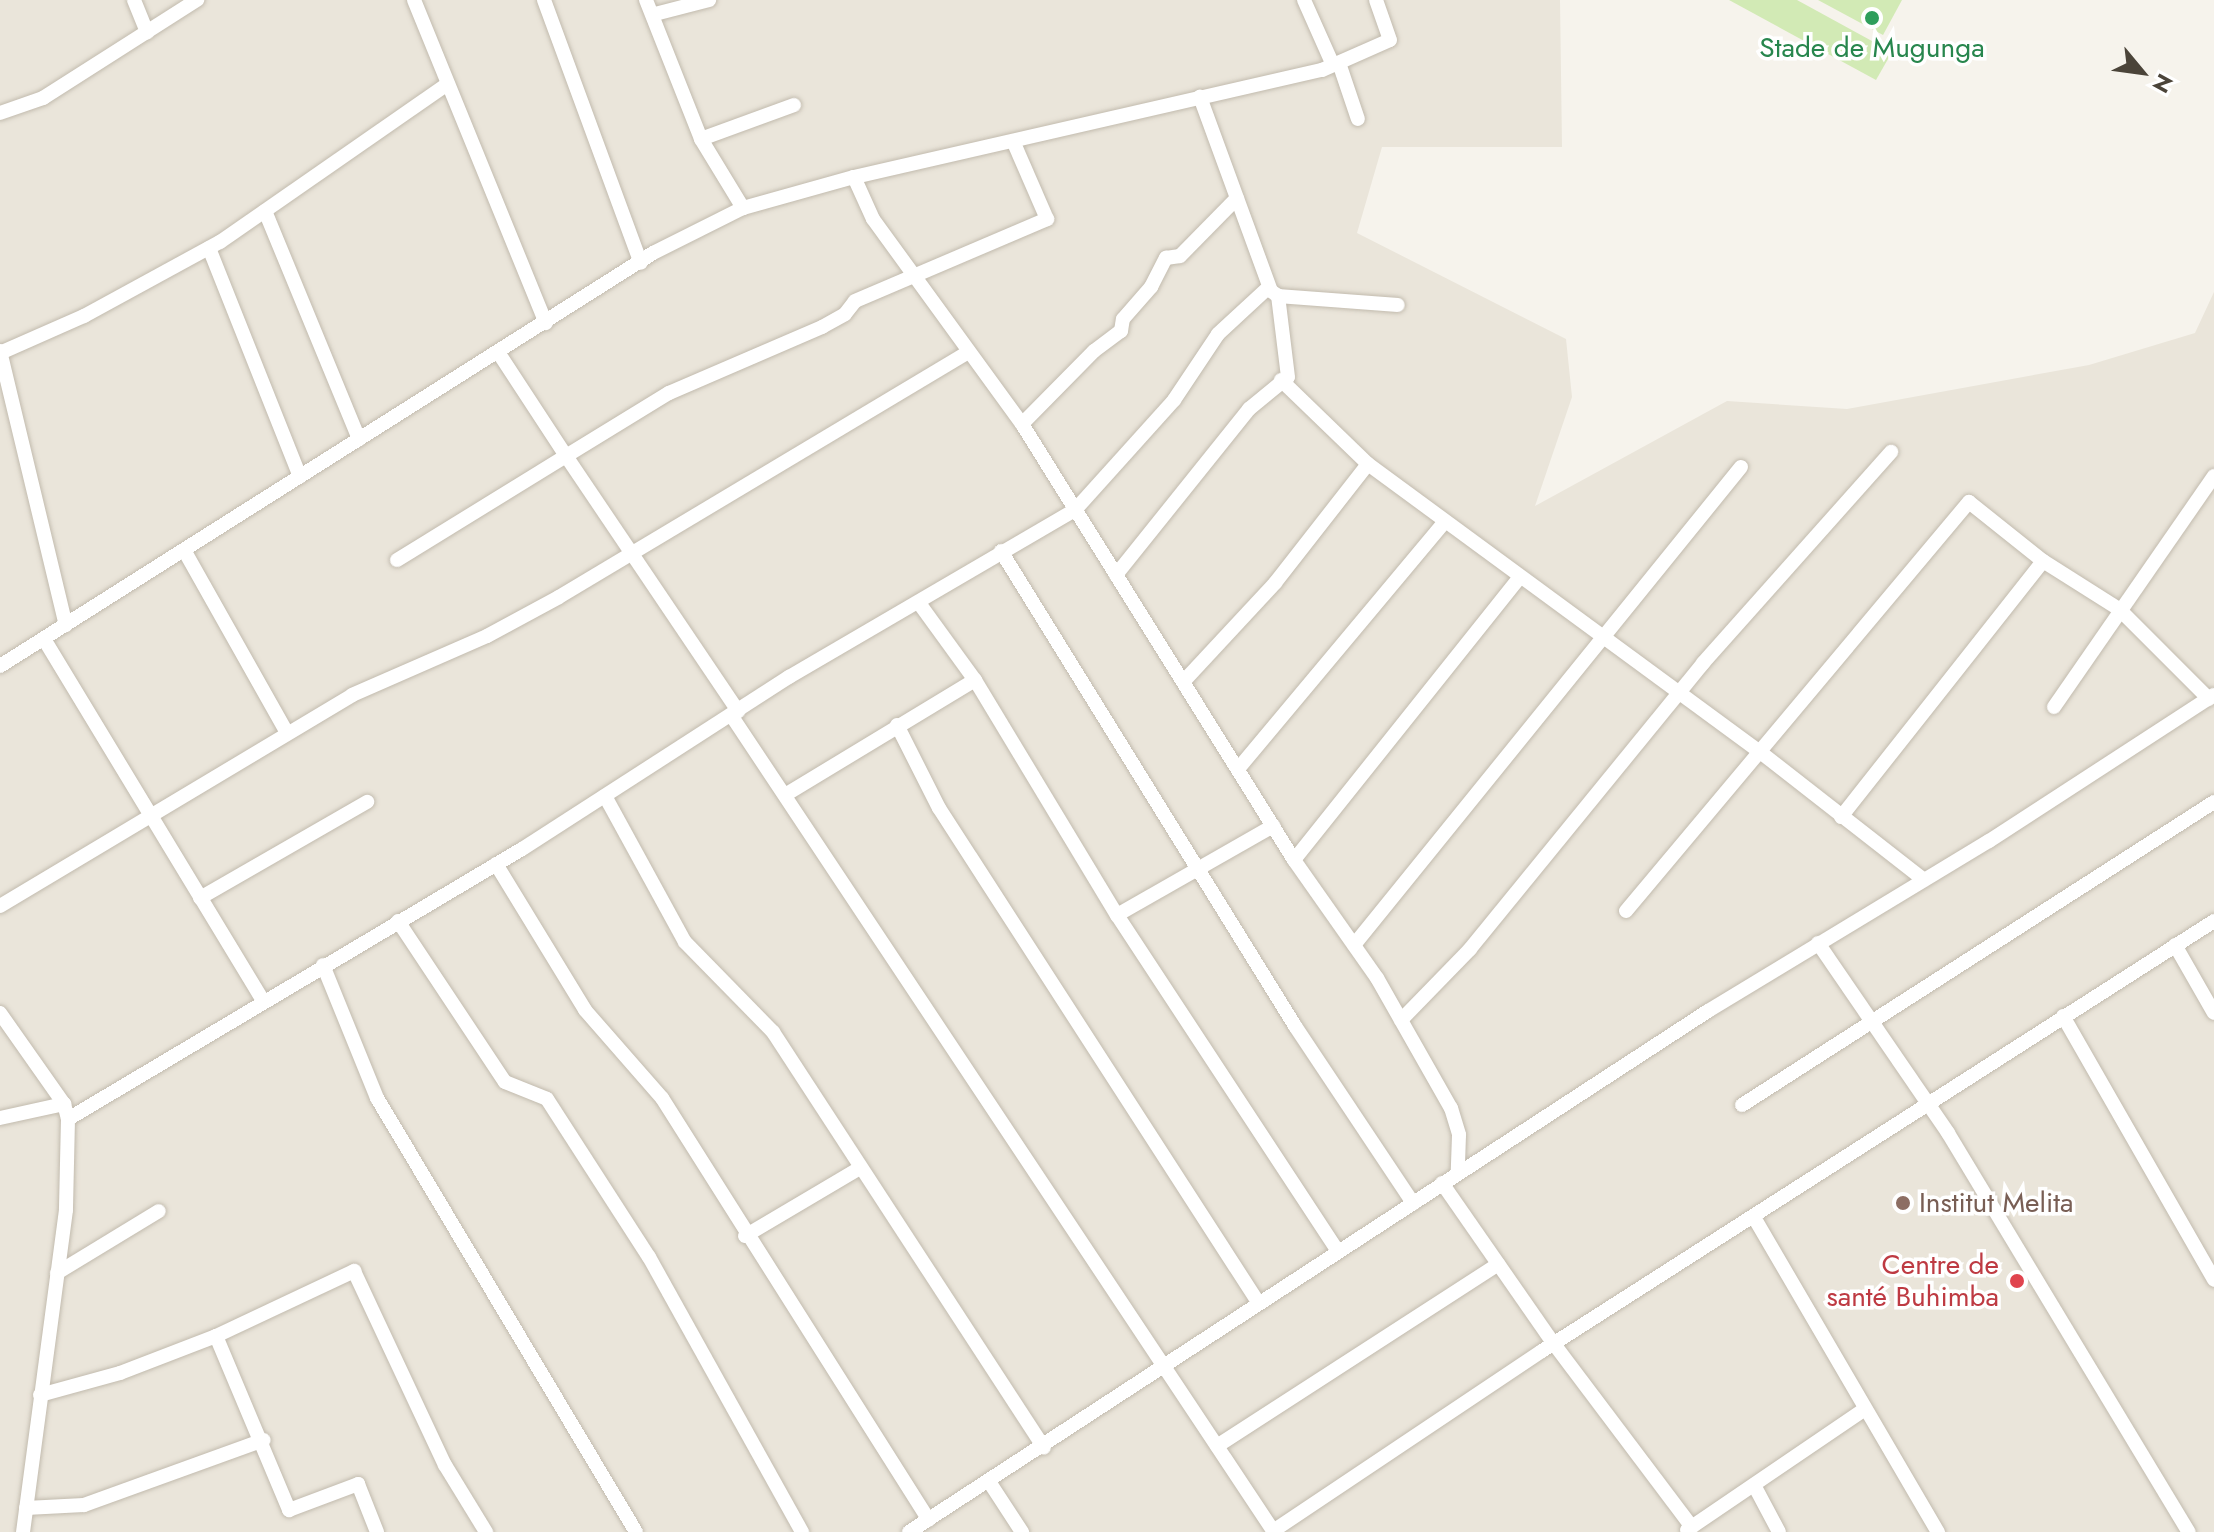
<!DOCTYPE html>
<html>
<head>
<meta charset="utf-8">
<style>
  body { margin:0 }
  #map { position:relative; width:2214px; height:1532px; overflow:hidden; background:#f6f3ec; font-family:Jost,sans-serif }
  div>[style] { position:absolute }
  .residential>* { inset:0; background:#eae5da }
  .green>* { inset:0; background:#d2eab5 }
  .roads { filter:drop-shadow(0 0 2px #c2bbae) drop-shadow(0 0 2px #c2bbae) }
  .street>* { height:14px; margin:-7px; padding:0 7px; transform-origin:7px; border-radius:7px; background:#fff }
  .dots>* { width:22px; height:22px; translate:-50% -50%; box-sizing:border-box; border:4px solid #fff; border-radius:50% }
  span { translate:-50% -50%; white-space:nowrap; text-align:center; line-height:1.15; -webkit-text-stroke:7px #fff; paint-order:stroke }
  .leisure-label { font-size:28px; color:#27864d }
  .education-label { font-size:28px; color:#785e54 }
  .left { translate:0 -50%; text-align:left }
  .health-label { font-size:28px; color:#be3a42 }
  .right { translate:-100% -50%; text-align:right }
  .north { position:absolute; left:2102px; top:32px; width:80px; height:80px; -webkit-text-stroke:6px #fff; paint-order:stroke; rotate:119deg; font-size:22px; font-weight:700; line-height:32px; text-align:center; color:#4b4439 }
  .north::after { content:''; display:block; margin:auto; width:28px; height:36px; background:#4b4439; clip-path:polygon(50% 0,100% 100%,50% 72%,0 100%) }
</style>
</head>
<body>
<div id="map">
  <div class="residential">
    <div style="clip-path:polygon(0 0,1560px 0,1562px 147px,1382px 147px,1357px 233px,1566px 339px,1572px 397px,1535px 506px,1727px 401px,1847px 409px,2089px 365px,2195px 333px,2214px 292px,2214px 1532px,0 1532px)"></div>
  </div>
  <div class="green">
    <div style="clip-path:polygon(1729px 0,1797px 0,1892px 52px,1876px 80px)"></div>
    <div style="clip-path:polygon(1818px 0,1902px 0,1883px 35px)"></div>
  </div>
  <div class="roads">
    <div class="street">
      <div style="left:134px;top:0;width:35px;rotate:68deg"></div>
      <div style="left:414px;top:0;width:349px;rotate:67.8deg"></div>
      <div style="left:544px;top:0;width:280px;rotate:69.8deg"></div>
      <div style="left:646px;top:0;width:149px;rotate:68.4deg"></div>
      <div style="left:701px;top:139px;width:81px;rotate:58.7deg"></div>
      <div style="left:1304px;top:0;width:71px;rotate:66deg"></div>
      <div style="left:655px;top:14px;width:56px;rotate:-14.5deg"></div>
      <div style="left:1339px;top:63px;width:59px;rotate:71.3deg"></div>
      <div style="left:0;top:113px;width:46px;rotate:-19.2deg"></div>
      <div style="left:43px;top:98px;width:183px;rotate:-32.5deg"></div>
      <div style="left:701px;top:139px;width:99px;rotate:-20.1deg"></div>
      <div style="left:854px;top:177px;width:46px;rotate:65.7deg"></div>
      <div style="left:873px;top:219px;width:253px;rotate:54deg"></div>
      <div style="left:1022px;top:424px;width:514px;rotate:58.04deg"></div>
      <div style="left:1294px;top:860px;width:144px;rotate:54.9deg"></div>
      <div style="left:1377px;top:978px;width:150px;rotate:60.4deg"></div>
      <div style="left:1451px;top:1108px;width:28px;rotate:73deg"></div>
      <div style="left:1459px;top:1135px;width:38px;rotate:92deg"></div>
      <div style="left:265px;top:211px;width:247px;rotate:67.6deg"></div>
      <div style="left:209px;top:248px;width:246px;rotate:68.3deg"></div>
      <div style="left:1278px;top:296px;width:120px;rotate:4.3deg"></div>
      <div style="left:0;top:351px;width:282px;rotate:76.5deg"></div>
      <div style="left:498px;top:352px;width:124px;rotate:56.8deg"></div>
      <div style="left:566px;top:456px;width:121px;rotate:-31.5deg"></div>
      <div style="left:669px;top:393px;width:167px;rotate:-23.3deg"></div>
      <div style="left:822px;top:327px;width:26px;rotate:-29deg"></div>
      <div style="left:845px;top:314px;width:16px;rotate:-52deg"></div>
      <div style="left:855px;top:301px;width:209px;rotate:-23.1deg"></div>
      <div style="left:1047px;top:219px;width:83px;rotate:-113.5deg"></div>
      <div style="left:0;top:353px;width:92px;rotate:-23.8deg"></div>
      <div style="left:84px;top:316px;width:155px;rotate:-28.6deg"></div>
      <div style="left:220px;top:242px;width:277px;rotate:-34.8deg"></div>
      <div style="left:1281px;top:380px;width:121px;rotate:44deg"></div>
      <div style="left:1368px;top:464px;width:485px;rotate:36.3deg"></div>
      <div style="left:1759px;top:751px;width:209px;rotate:38deg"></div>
      <div style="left:1022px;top:424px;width:103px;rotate:-45.4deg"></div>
      <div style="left:1094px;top:351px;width:34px;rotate:-37deg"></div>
      <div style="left:1121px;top:331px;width:12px;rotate:-81deg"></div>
      <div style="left:1123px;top:319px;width:43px;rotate:-48.8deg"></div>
      <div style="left:1151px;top:287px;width:33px;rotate:-63deg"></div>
      <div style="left:1166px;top:258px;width:14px;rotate:-8deg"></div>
      <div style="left:1180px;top:256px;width:81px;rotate:-45.5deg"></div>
      <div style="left:184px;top:550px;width:210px;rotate:60.6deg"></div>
      <div style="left:1001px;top:551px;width:559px;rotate:58.24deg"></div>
      <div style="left:1295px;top:1026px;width:213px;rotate:56.3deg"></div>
      <div style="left:397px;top:560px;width:198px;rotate:-31.6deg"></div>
      <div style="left:566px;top:456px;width:308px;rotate:56deg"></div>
      <div style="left:1116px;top:575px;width:213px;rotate:-51.3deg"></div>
      <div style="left:1249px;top:409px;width:50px;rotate:-39.4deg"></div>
      <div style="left:1288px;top:377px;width:82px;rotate:-97deg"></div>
      <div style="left:1278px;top:296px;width:9px;rotate:-144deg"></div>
      <div style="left:1271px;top:291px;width:207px;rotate:-110.1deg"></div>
      <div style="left:919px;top:603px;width:95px;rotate:54deg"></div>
      <div style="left:975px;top:680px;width:275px;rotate:58.9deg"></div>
      <div style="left:1117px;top:915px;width:402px;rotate:56.7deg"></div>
      <div style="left:44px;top:639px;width:423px;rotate:58.8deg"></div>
      <div style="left:0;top:666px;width:773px;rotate:-32.31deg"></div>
      <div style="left:653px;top:253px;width:101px;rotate:-26.6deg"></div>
      <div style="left:743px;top:208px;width:115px;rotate:-15.6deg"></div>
      <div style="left:854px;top:177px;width:480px;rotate:-12.9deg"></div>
      <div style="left:1322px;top:70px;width:74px;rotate:-23.8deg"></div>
      <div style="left:1390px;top:40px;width:42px;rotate:-109.3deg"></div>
      <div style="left:1184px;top:681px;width:134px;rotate:-47.1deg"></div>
      <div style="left:1275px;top:583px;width:151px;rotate:-52deg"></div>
      <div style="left:2054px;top:707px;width:281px;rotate:-55.3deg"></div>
      <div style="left:731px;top:715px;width:981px;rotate:56.39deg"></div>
      <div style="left:897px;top:725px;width:93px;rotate:63.2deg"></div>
      <div style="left:939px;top:808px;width:588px;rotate:57.15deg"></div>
      <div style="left:1238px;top:769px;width:321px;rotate:-50.1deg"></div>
      <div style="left:785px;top:795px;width:222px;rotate:-31.2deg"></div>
      <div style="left:605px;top:796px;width:166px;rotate:61.3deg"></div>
      <div style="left:685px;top:942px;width:126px;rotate:45.6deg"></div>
      <div style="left:773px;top:1032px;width:496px;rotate:56.9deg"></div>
      <div style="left:1841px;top:817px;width:326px;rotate:-51.7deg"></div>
      <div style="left:1294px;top:860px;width:361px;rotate:-51.4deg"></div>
      <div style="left:496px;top:864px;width:171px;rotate:58.6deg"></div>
      <div style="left:585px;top:1010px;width:117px;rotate:48.8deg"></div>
      <div style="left:662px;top:1098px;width:499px;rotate:57.7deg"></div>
      <div style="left:200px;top:898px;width:193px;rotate:-29.9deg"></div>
      <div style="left:0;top:906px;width:410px;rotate:-30.9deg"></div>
      <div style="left:352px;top:695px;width:147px;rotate:-23.6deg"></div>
      <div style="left:487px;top:636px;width:82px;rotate:-28.4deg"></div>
      <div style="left:559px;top:597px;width:475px;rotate:-30.9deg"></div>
      <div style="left:1626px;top:911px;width:534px;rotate:-50.02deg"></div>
      <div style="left:1969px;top:502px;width:95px;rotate:38.6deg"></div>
      <div style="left:2043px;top:561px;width:90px;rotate:32.3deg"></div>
      <div style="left:2119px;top:609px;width:127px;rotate:45deg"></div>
      <div style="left:1117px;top:915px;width:180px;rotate:-29.7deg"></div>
      <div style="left:398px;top:921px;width:193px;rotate:56.4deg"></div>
      <div style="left:505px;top:1082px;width:45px;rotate:22deg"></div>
      <div style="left:547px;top:1099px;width:188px;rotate:57.2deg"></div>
      <div style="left:649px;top:1257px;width:315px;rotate:60.9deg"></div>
      <div style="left:1818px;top:943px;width:230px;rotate:55.6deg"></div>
      <div style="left:1948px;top:1133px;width:466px;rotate:58.9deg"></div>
      <div style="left:1354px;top:945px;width:615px;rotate:-51.01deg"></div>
      <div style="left:2175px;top:945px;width:78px;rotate:60.2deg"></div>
      <div style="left:323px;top:965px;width:144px;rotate:67.9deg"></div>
      <div style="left:377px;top:1098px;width:505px;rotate:59.17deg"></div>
      <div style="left:0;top:1013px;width:111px;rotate:54.9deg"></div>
      <div style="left:64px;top:1104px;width:16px;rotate:75deg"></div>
      <div style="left:68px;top:1119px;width:91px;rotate:91.3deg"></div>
      <div style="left:66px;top:1210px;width:325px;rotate:97.6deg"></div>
      <div style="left:2063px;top:1016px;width:304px;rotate:60.2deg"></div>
      <div style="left:1401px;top:1020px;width:99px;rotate:-45.8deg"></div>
      <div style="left:1470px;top:949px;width:369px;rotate:-50.8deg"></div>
      <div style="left:1703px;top:663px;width:283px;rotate:-48.3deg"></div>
      <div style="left:1742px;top:1105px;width:561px;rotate:-32.7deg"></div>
      <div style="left:0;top:1118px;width:66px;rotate:-12.3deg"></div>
      <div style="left:68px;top:1119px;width:528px;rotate:-30.74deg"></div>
      <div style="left:522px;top:849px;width:318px;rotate:-32.8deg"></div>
      <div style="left:789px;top:677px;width:331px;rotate:-30.3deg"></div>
      <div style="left:1075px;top:510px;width:148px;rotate:-48deg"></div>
      <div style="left:1174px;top:400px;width:79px;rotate:-56.3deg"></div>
      <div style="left:1218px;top:334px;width:69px;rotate:-42.7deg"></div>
      <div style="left:1442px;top:1183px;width:196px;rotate:55.2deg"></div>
      <div style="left:1554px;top:1344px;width:229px;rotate:53deg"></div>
      <div style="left:1755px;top:1219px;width:363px;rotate:59.7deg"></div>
      <div style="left:745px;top:1236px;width:134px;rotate:-30.6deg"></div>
      <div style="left:57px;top:1273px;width:119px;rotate:-31.3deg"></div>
      <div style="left:216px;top:1336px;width:189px;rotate:67.2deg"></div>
      <div style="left:289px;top:1510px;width:74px;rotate:-20.6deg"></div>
      <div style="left:358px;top:1484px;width:52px;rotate:68.4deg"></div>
      <div style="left:40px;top:1395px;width:83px;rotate:-15.4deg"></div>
      <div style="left:120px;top:1373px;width:103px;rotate:-21.1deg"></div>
      <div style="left:216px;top:1336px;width:153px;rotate:-25.2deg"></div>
      <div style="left:354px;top:1271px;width:214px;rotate:64.9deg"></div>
      <div style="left:445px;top:1465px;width:79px;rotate:58.5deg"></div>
      <div style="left:1217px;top:1446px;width:335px;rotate:-32.9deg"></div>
      <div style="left:990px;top:1483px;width:59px;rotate:56.9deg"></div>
      <div style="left:1754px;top:1485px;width:53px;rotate:62deg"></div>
      <div style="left:26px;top:1508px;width:58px;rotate:-3deg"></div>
      <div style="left:84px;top:1505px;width:191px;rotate:-19.9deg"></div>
      <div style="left:1687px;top:1530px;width:215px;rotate:-34.2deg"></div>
      <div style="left:1273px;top:1531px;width:324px;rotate:-33.8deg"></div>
      <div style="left:1542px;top:1351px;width:798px;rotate:-32.61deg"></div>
      <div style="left:909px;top:1532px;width:954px;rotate:-33.11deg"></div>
      <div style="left:1708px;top:1011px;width:328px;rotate:-31.2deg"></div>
      <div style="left:1989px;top:841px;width:268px;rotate:-33deg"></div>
    </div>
  </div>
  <div class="dots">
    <div style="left:1872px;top:18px;background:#2e9e5b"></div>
    <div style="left:1903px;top:1203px;background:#8d6e63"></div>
    <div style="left:2017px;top:1281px;background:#e0444e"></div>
  </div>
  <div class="leisure-label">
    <span style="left:1872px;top:48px">Stade de Mugunga</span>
  </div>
  <div class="education-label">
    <span class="left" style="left:1919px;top:1203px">Institut Melita</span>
  </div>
  <div class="health-label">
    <span class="right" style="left:1999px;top:1281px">Centre de<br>santé Buhimba</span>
  </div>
  <div class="north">N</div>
</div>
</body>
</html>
